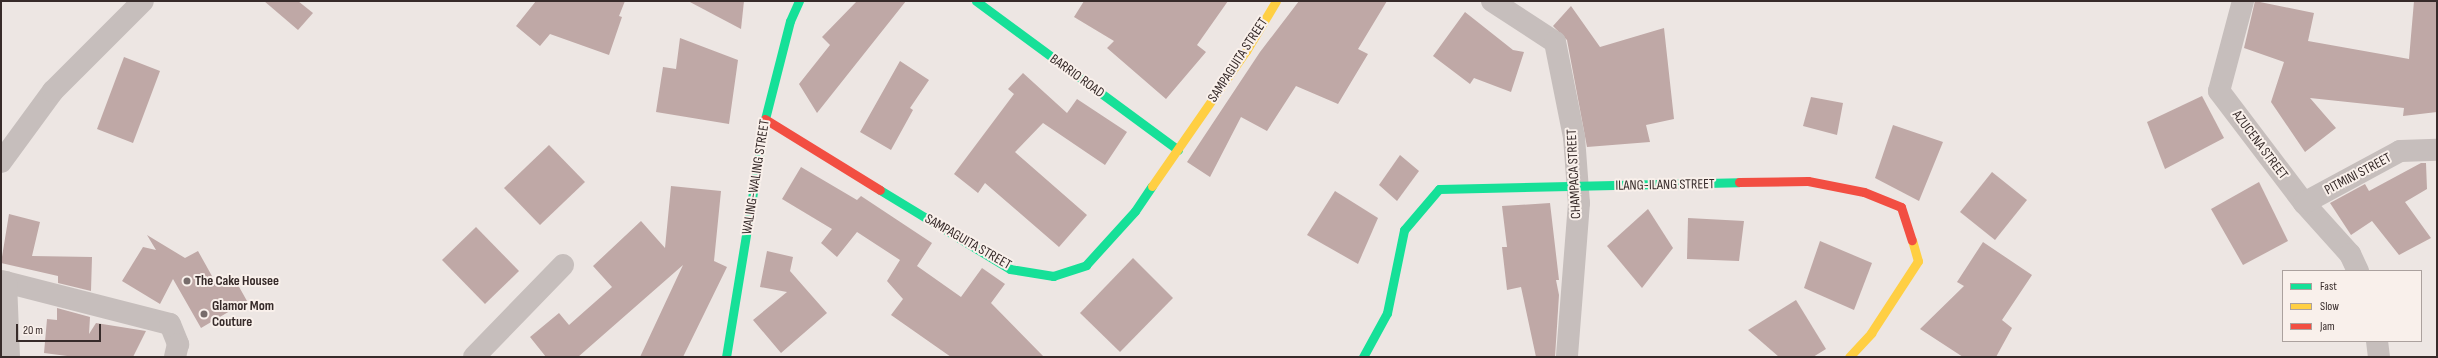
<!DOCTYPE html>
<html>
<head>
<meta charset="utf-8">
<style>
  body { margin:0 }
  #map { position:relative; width:2438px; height:358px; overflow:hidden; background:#ede6e3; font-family:"Sofia Sans Condensed",sans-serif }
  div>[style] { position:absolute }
  .building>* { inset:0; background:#bfa8a6 }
  .street>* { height:22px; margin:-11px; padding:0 11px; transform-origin:11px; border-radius:11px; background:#c6bebc }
  .fast>* { height:9px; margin:-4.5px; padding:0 4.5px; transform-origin:4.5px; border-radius:4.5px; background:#16e098 }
  .slow>* { height:9px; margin:-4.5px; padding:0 4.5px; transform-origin:4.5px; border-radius:4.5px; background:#ffcf43 }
  .jam>* { height:9px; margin:-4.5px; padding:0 4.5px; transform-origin:4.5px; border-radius:4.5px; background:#f24e42 }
  .dots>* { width:11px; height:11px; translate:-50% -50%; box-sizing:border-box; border:2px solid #f9f0eb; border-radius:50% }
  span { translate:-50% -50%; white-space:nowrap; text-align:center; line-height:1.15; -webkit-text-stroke:4px #f9f0eb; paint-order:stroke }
  .street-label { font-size:14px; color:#372b2a }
  .poi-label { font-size:14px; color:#372b2a; font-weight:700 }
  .left { translate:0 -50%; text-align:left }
  .frame { position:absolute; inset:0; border:2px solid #372b2a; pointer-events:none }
  .legend { position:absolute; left:2282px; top:270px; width:140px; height:72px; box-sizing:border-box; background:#f9f0eb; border:1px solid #aba19e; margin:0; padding:5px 7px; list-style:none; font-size:12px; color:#372b2a }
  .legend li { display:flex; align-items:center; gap:8px; height:20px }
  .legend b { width:20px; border:1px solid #aba19e }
  .scale { position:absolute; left:16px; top:324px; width:85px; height:18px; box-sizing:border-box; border:2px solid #372b2a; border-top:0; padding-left:5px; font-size:12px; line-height:14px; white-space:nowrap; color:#372b2a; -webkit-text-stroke:3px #f9f0eb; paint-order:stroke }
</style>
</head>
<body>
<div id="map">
  <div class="building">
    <div style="clip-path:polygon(264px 1px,298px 1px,313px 13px,298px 30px)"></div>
    <div style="clip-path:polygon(536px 1px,625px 1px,619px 16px,622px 17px,609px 55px,550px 34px,540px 46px,516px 26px)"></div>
    <div style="clip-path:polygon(688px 1px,744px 1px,741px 29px)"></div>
    <div style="clip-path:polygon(857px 1px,906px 1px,817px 113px,799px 84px,830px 45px,822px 37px)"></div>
    <div style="clip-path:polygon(1084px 1px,1228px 1px,1197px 45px,1206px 52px,1166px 99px,1107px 48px,1114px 41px,1074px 17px)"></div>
    <div style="clip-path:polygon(1299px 1px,1387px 1px,1358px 49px,1368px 54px,1338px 104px,1296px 86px,1267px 131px,1241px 117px,1210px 177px,1187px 162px,1260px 52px)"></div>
    <div style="clip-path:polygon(2255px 1px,2314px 13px,2308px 41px,2409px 59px,2414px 1px,2437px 1px,2437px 112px,2403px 116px,2404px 108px,2310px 98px,2336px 128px,2305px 152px,2271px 102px,2284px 62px,2244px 48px)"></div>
    <div style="clip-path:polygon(1571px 6px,1600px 47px,1664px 28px,1674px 119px,1646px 125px,1650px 142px,1587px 147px,1567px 40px,1553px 26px)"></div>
    <div style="clip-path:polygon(1465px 12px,1513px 50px,1524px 52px,1511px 92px,1474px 78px,1470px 84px,1433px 56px)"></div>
    <div style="clip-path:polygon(680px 38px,738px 60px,729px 124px,656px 112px,663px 67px,676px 69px)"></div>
    <div style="clip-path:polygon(124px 57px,160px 71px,133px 143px,97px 129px)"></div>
    <div style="clip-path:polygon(900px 61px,929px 80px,910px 108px,913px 110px,891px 150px,860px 132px)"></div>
    <div style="clip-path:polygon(1023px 73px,1067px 113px,1077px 99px,1127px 132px,1105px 165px,1043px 123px,1015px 152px,1087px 215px,1059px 247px,985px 183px,978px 193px,954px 174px,1014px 94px,1008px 89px)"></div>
    <div style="clip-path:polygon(2202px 96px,2224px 138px,2165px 169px,2147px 122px)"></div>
    <div style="clip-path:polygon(1811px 97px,1843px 103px,1837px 135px,1803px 126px)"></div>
    <div style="clip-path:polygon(1893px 125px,1943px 142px,1919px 201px,1875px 178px)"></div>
    <div style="clip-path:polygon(549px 145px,585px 182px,540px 225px,504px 188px)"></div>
    <div style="clip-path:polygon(1400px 155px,1419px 171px,1397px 201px,1379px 185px)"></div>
    <div style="clip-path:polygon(2421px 163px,2426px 163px,2427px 189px,2405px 202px,2431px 238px,2399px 255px,2372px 221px,2351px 235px,2330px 203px,2365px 184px,2369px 191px)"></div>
    <div style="clip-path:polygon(801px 167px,857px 200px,861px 196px,932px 243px,917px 266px,961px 297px,982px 268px,1005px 284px,991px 303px,1044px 357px,951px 357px,891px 315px,903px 299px,887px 281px,900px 260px,857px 232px,837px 257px,821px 243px,832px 229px,782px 199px)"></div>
    <div style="clip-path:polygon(1992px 172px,2027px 200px,1995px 240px,1960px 212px)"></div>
    <div style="clip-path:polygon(2259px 182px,2288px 241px,2243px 265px,2211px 209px)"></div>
    <div style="clip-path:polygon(671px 186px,721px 191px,714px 261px,727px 267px,683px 357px,640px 357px,683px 265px,578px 357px,546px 357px,530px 337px,559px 313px,569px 325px,612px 287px,593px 266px,641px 221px,665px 248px)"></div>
    <div style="clip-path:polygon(1335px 191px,1378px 218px,1358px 264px,1307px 235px)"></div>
    <div style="clip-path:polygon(1550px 203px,1559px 280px,1556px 280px,1559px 295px,1555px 357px,1536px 357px,1521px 287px,1507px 290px,1502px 247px,1507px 247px,1502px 206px)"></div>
    <div style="clip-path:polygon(1648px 209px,1673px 248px,1642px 288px,1607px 246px)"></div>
    <div style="clip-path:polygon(9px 214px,40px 222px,32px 256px,92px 257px,91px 291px,58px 283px,58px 276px,1px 263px)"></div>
    <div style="clip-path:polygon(1688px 218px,1744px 221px,1739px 261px,1687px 259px)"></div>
    <div style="clip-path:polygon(476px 227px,519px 271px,485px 304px,442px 260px)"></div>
    <div style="clip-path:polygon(147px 235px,185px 258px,198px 251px,217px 285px,233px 276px,247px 301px,201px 328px,173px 279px,160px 304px,122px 281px,143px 247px,156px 250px)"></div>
    <div style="clip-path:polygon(1820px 241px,1872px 263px,1854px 310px,1804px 288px)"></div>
    <div style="clip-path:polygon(1983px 242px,2032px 275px,2002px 320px,2012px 328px,1996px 357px,1963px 357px,1920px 329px,1964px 286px,1957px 282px)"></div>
    <div style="clip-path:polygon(767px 251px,793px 257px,790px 271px,827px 313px,781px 353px,753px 320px,787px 292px,760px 287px)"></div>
    <div style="clip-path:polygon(1133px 258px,1173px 298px,1120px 352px,1080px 313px)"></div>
    <div style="clip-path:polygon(1796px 300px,1826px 349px,1813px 357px,1779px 357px,1748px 330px)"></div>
    <div style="clip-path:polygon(57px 308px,90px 317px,89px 334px,96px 323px,146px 331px,133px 357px,75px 357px,44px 353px,47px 319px,57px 320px)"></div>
  </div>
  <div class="street">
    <div style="left:1492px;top:1px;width:75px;rotate:33.1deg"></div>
    <div style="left:1555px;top:42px;width:97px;rotate:78.7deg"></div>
    <div style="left:1574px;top:137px;width:66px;rotate:85.7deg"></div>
    <div style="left:1579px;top:203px;width:154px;rotate:94.5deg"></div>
    <div style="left:2243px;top:1px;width:93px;rotate:104.9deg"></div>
    <div style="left:2219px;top:91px;width:141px;rotate:52.8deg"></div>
    <div style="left:2304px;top:203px;width:69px;rotate:48deg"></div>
    <div style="left:2350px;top:254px;width:19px;rotate:65deg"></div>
    <div style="left:1px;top:162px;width:88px;rotate:-53.8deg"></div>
    <div style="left:53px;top:91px;width:127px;rotate:-45deg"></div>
    <div style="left:2304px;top:203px;width:109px;rotate:-28.4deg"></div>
    <div style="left:2400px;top:151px;width:37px;rotate:-2deg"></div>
    <div style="left:1px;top:281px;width:174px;rotate:14.3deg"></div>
    <div style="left:170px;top:324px;width:22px;rotate:68deg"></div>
    <div style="left:178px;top:344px;width:13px;rotate:103deg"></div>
    <div style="left:6px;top:282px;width:75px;rotate:87.7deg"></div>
    <div style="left:2377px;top:341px;width:16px;rotate:83deg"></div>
    <div style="left:474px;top:357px;width:128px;rotate:-45.9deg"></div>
  </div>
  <div class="fast">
    <div style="left:976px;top:1px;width:251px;rotate:36.4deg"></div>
    <div style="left:880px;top:190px;width:152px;rotate:31.3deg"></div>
    <div style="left:1010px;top:269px;width:44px;rotate:9.2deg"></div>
    <div style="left:1053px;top:276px;width:35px;rotate:-18deg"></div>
    <div style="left:1086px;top:265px;width:73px;rotate:-47.8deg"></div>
    <div style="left:1135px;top:211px;width:30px;rotate:-56deg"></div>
    <div style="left:726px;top:357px;width:241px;rotate:-80.7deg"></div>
    <div style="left:765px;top:119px;width:101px;rotate:-75.7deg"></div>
    <div style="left:790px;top:21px;width:22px;rotate:-66deg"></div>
    <div style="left:1363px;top:357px;width:50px;rotate:-61.4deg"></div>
    <div style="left:1387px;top:313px;width:85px;rotate:-78.4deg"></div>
    <div style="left:1404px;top:230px;width:54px;rotate:-49.5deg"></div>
    <div style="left:1439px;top:189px;width:300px;rotate:-1.3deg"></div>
  </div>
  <div class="slow">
    <div style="left:1152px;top:186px;width:165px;rotate:-55.2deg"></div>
    <div style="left:1246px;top:51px;width:58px;rotate:-59deg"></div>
    <div style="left:1849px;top:357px;width:33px;rotate:-47deg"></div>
    <div style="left:1871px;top:333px;width:86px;rotate:-56.9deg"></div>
    <div style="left:1918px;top:261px;width:22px;rotate:-106deg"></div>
  </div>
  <div class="jam">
    <div style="left:765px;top:119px;width:135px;rotate:31.7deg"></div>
    <div style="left:1739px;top:182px;width:69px;rotate:-0.8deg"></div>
    <div style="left:1808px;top:181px;width:57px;rotate:11.1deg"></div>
    <div style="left:1864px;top:192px;width:40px;rotate:22deg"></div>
    <div style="left:1901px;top:207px;width:35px;rotate:72deg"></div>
  </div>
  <div class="dots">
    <div style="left:187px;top:281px;background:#776c6b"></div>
    <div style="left:204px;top:314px;background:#776c6b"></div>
  </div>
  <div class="street-label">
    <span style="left:1238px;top:60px;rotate:-57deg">SAMPAGUITA STREET</span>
    <span style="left:1077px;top:76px;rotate:36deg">BARRIO ROAD</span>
    <span style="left:2260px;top:145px;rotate:53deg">AZUCENA STREET</span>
    <span style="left:1574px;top:174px;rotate:-93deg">CHAMPACA STREET</span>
    <span style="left:2358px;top:174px;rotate:-28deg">PITMINI STREET</span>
    <span style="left:756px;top:177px;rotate:-81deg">WALING-WALING STREET</span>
    <span style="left:1665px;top:185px;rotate:-1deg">ILANG-ILANG STREET</span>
    <span style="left:968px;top:242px;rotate:30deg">SAMPAGUITA STREET</span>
  </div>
  <div class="poi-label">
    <span class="left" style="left:195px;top:281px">The Cake Housee</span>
    <span class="left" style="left:212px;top:314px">Glamor Mom<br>Couture</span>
  </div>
  <div class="frame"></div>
  <ul class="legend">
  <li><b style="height:5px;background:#16e098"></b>Fast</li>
  <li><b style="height:5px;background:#ffcf43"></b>Slow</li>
  <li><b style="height:5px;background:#f24e42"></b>Jam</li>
  </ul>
  <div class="scale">20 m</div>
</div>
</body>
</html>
